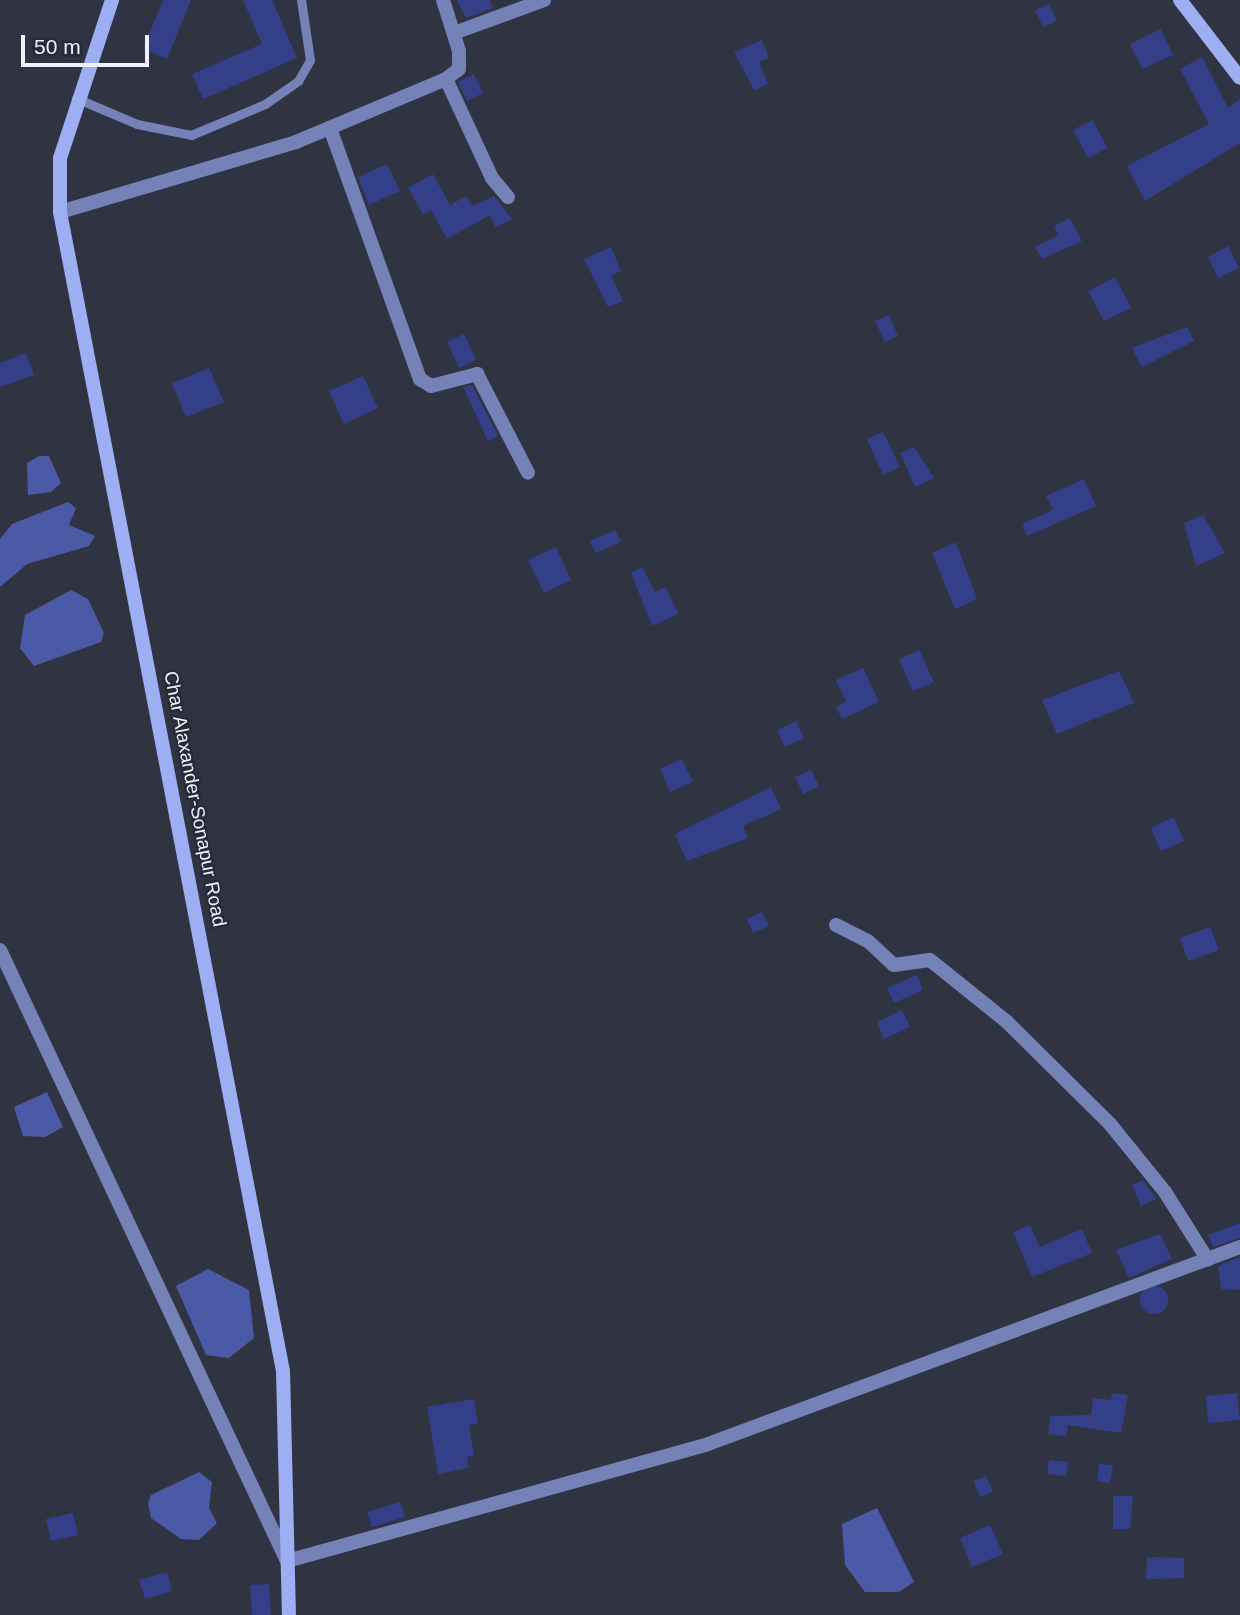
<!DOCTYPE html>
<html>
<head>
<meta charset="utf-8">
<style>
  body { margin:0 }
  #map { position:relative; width:1240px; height:1615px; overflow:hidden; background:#303442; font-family:Arial,sans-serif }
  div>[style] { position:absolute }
  .water>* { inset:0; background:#4b5aa6 }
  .building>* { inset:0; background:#333f88 }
  .round { border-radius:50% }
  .lane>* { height:9px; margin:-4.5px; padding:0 4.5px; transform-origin:4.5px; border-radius:4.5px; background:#7582b7 }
  .street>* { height:14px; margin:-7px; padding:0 7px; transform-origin:7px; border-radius:7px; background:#7582b7 }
  .secondary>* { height:14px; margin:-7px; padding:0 7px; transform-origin:7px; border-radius:7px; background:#9daff2 }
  span { translate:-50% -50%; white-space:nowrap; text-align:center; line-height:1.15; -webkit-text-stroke:5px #272a37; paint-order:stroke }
  .street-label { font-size:19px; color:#eff2fb }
  .scale { position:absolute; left:21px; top:35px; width:128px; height:32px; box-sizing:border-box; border:4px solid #eff2fb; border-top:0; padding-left:9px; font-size:21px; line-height:24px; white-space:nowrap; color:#eff2fb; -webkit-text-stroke:5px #272a37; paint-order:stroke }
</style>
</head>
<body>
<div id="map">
  <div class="water">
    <div style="clip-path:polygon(39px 456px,49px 456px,61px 483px,51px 492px,28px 495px,27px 463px)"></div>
    <div style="clip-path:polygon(68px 502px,76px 508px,69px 525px,95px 536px,89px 546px,27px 564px,0 587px,0 539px,12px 524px)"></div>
    <div style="clip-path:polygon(71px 590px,88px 599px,104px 633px,101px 642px,34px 666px,20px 648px,25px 615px)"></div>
    <div style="clip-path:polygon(47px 1092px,63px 1127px,45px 1137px,23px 1136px,14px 1107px)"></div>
    <div style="clip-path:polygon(208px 1269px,249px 1290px,254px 1338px,229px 1358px,206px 1355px,176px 1286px)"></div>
    <div style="clip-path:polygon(199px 1472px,212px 1482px,209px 1508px,217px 1523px,199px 1540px,181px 1539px,151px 1518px,148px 1503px,151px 1495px)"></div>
    <div style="clip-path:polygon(877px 1508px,914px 1582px,899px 1592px,865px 1592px,845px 1565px,842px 1524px)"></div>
  </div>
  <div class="building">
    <div style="clip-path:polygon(163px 0,191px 0,167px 59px,143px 49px)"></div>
    <div style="clip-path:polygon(243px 0,272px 0,297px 58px,203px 99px,192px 74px,262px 44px)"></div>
    <div style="clip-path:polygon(457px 0,490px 0,493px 8px,466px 18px)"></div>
    <div style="clip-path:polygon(1049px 4px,1057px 21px,1043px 27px,1035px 10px)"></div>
    <div style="clip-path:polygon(1161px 29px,1173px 55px,1142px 69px,1130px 44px)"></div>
    <div style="clip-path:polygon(762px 40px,769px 58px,759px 62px,768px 84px,754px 90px,734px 52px)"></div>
    <div style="clip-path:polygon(1202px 57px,1228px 108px,1240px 99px,1240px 143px,1145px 201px,1127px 166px,1209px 124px,1180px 69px)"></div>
    <div style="clip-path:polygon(474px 74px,483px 93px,467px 101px,458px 82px)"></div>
    <div style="clip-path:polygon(1093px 120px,1107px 148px,1088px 158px,1073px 130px)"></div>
    <div style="clip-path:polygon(387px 164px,400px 191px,369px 205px,358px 177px)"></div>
    <div style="clip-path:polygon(433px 174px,450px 205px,466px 196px,472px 206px,494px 196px,512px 219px,495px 227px,490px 215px,447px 239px,431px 210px,423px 214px,408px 188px)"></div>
    <div style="clip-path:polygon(1070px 218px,1082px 241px,1042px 259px,1035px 247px,1058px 235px,1054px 226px)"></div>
    <div style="clip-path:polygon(1228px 246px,1239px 268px,1218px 278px,1208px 257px)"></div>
    <div style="clip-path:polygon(611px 247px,621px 271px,611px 275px,623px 301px,608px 307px,584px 259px)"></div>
    <div style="clip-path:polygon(1115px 277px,1131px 308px,1104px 321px,1088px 291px)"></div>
    <div style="clip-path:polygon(889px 315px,898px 336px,885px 342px,875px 321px)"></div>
    <div style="clip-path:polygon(1187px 327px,1194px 341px,1142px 367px,1132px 348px)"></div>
    <div style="clip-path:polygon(464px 334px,476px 360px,459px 368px,447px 342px)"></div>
    <div style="clip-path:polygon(26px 353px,34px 375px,0 387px,0 363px)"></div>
    <div style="clip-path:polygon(209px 368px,224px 402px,186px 417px,172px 383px)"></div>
    <div style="clip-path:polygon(363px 376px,378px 408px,344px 424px,329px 391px)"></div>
    <div style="clip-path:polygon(472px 385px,498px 436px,488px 441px,463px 387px)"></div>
    <div style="clip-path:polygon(883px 432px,900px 467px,883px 475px,867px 439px)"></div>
    <div style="clip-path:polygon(914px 447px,934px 478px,915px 487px,900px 453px)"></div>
    <div style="clip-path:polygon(1084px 479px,1096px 506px,1027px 536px,1022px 524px,1053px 510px,1046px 496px)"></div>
    <div style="clip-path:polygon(1203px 515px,1225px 553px,1196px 566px,1184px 523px)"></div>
    <div style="clip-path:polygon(615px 530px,621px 542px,596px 553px,590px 541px)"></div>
    <div style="clip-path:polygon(956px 542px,977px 599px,955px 609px,932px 553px)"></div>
    <div style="clip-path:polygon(556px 547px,571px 580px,544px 593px,528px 560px)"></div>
    <div style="clip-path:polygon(642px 567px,655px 592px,666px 587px,678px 614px,652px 626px,631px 573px)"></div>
    <div style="clip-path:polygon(919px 650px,934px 682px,913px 691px,899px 659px)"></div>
    <div style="clip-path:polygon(863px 668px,879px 702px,842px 719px,836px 707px,846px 702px,836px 680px)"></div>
    <div style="clip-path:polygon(1119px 671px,1134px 703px,1057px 734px,1042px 700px)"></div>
    <div style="clip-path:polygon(796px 721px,804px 738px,785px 747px,777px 730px)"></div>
    <div style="clip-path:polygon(682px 759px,693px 782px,670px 792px,660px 769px)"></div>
    <div style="clip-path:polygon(811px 770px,819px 786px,803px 794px,795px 777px)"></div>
    <div style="clip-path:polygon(771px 787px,781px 809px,743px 826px,748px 838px,687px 861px,675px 834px)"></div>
    <div style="clip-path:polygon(1174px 817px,1184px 841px,1161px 851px,1151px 828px)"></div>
    <div style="clip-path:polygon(762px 912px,769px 926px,753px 933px,747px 919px)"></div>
    <div style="clip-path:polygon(1210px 927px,1219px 950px,1188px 961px,1180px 938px)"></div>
    <div style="clip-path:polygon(917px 975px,923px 990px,894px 1003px,887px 988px)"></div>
    <div style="clip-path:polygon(902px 1010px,910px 1027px,884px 1039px,877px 1022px)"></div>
    <div style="clip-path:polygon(1143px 1180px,1156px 1199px,1141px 1206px,1132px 1185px)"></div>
    <div style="clip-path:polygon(1240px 1223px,1240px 1238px,1213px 1247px,1208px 1235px)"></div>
    <div style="clip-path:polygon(1030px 1225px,1040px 1247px,1082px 1229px,1092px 1253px,1032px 1277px,1013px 1232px)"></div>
    <div style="clip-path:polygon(1160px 1234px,1172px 1259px,1129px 1278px,1116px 1250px)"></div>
    <div style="clip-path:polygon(1240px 1257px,1240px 1290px,1221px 1289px,1218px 1266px)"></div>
    <div class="round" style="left:1140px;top:1286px;width:28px;height:28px"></div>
    <div style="clip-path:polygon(1112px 1393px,1128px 1395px,1121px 1433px,1068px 1425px,1066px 1436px,1048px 1434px,1050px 1416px,1091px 1415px,1093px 1398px,1111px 1400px)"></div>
    <div style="clip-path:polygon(1237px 1393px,1240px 1420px,1208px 1423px,1206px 1396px)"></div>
    <div style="clip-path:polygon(474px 1399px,478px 1424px,469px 1425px,474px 1456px,467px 1457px,469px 1468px,438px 1474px,427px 1407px)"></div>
    <div style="clip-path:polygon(1049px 1460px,1068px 1462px,1066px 1476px,1047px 1474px)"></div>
    <div style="clip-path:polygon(1099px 1464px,1113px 1465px,1110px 1483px,1097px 1481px)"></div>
    <div style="clip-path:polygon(986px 1476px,993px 1492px,980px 1497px,973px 1481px)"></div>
    <div style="clip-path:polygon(1113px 1496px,1133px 1496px,1130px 1529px,1113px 1529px)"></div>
    <div style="clip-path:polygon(400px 1502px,405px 1517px,372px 1527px,367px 1512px)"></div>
    <div style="clip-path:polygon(73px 1513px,78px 1535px,51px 1541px,46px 1519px)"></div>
    <div style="clip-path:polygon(990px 1525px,1003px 1554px,972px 1567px,960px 1538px)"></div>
    <div style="clip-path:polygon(1147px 1557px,1184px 1558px,1184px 1578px,1146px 1579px)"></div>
    <div style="clip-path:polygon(167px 1572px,172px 1591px,145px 1599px,139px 1580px)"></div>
    <div style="clip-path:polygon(269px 1584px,271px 1615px,252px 1615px,250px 1585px)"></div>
  </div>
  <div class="lane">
    <div style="left:76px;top:98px;width:66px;rotate:23.1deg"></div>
    <div style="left:137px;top:124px;width:55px;rotate:11.5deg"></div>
    <div style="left:191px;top:135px;width:80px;rotate:-22.7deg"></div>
    <div style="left:265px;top:104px;width:40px;rotate:-34.9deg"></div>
    <div style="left:298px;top:81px;width:24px;rotate:-60deg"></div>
    <div style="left:310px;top:60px;width:61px;rotate:-98.5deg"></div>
  </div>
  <div class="street">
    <div style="left:454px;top:33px;width:96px;rotate:-20.1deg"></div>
    <div style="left:446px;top:79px;width:109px;rotate:65.1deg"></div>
    <div style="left:492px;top:178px;width:25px;rotate:50deg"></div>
    <div style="left:330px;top:128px;width:267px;rotate:70.3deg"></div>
    <div style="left:420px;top:379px;width:13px;rotate:32deg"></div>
    <div style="left:431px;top:386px;width:48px;rotate:-14.6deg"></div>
    <div style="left:477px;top:374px;width:111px;rotate:62.7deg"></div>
    <div style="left:60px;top:212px;width:246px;rotate:-16.5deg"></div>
    <div style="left:296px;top:142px;width:163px;rotate:-22.8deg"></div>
    <div style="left:446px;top:79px;width:16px;rotate:-38deg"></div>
    <div style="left:459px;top:69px;width:18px;rotate:-90deg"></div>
    <div style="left:459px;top:51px;width:53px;rotate:-107.4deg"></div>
    <div style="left:836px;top:925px;width:36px;rotate:27deg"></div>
    <div style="left:868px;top:941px;width:35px;rotate:43deg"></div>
    <div style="left:894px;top:965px;width:36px;rotate:-8deg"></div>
    <div style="left:930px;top:960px;width:99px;rotate:38.8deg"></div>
    <div style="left:1007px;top:1022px;width:145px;rotate:44.7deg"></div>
    <div style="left:1110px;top:1124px;width:87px;rotate:51deg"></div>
    <div style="left:1165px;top:1192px;width:80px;rotate:57.7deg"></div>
    <div style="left:0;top:950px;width:675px;rotate:64.84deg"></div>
    <div style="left:287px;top:1561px;width:437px;rotate:-15.5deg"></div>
    <div style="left:708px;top:1444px;width:567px;rotate:-20.32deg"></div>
  </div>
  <div class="secondary">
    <div style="left:112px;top:0;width:166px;rotate:108.2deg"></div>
    <div style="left:60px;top:158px;width:54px;rotate:90deg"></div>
    <div style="left:60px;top:212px;width:1180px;rotate:79.11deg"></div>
    <div style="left:283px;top:1371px;width:244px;rotate:88.6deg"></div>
    <div style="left:1180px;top:0;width:98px;rotate:52.4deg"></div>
  </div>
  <div class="street-label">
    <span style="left:195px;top:799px;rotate:79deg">Char Alaxander-Sonapur Road</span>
  </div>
  <div class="scale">50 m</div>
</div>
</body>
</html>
